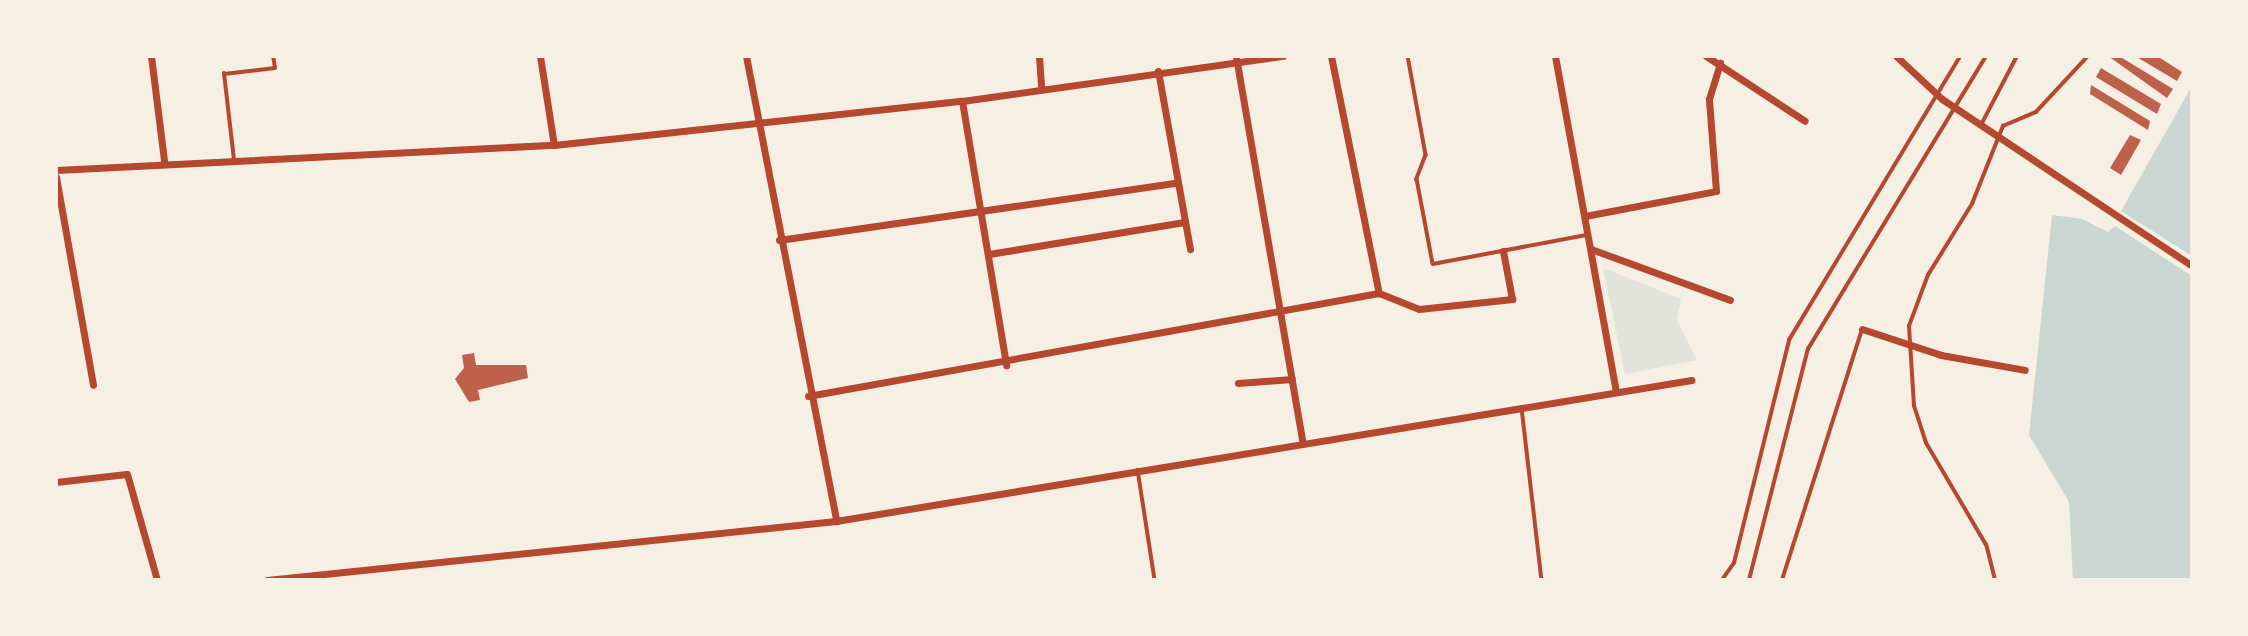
<!DOCTYPE html>
<html>
<head>
<meta charset="utf-8">
<style>
  body { margin:0 }
  #map { position:relative; width:2248px; height:636px; overflow:hidden; background:#f6efe4; font-family:"Golos Text",sans-serif }
  div>[style] { position:absolute }
  .green>* { inset:0; background:#e2e4dc }
  .water>* { inset:0; background:#c9d6d2 }
  .building>* { inset:0; background:#bf614a }
  .service>* { height:3.5px; margin:-1.75px; padding:0 1.75px; transform-origin:1.75px; border-radius:1.75px; background:#b5482f }
  .minor>* { height:7px; margin:-3.5px; padding:0 3.5px; transform-origin:3.5px; border-radius:3.5px; background:#b5482f }
  span { translate:-50% -50%; white-space:nowrap; text-align:center; line-height:1.15; -webkit-text-stroke:6px #f6efe4; paint-order:stroke }
  .frame { position:absolute; inset:0; border:58px solid #f6efe4; pointer-events:none }
</style>
</head>
<body>
<div id="map">
  <div class="green">
    <div style="clip-path:polygon(1603px 268px,1681px 299px,1677px 320px,1697px 360px,1625px 374px)"></div>
  </div>
  <div class="water">
    <div style="clip-path:polygon(2192px 86px,2192px 256px,2121px 211px)"></div>
    <div style="clip-path:polygon(2052px 215px,2082px 219px,2108px 232px,2115px 226px,2192px 276px,2192px 580px,2073px 580px,2069px 502px,2029px 435px)"></div>
  </div>
  <div class="building">
    <div style="clip-path:polygon(2108px 56px,2119px 56px,2173px 89px,2167px 98px)"></div>
    <div style="clip-path:polygon(2135px 56px,2157px 56px,2182px 72px,2177px 81px)"></div>
    <div style="clip-path:polygon(2101px 68px,2161px 104px,2157px 114px,2096px 77px)"></div>
    <div style="clip-path:polygon(2091px 85px,2150px 121px,2148px 130px,2090px 94px)"></div>
    <div style="clip-path:polygon(2130px 135px,2141px 140px,2121px 175px,2110px 168px)"></div>
    <div style="clip-path:polygon(474px 353px,476px 365px,526px 365px,528px 378px,478px 390px,480px 400px,469px 402px,455px 379px,464px 368px,462px 355px)"></div>
  </div>
  <div class="service">
    <div style="left:1408px;top:56px;width:101px;rotate:79.7deg"></div>
    <div style="left:1426px;top:155px;width:26px;rotate:111deg"></div>
    <div style="left:1417px;top:179px;width:86px;rotate:79.3deg"></div>
    <div style="left:1433px;top:264px;width:157px;rotate:-10.7deg"></div>
    <div style="left:1981px;top:125px;width:78px;rotate:-62.4deg"></div>
    <div style="left:234px;top:160px;width:87px;rotate:-96.6deg"></div>
    <div style="left:224px;top:74px;width:51px;rotate:-6.7deg"></div>
    <div style="left:275px;top:68px;width:12px;rotate:-99deg"></div>
    <div style="left:1522px;top:408px;width:173px;rotate:83.4deg"></div>
    <div style="left:1138px;top:470px;width:111px;rotate:81.2deg"></div>
    <div style="left:1722px;top:580px;width:21px;rotate:-55deg"></div>
    <div style="left:1734px;top:563px;width:230px;rotate:-76.1deg"></div>
    <div style="left:1789px;top:340px;width:332px;rotate:-58.9deg"></div>
    <div style="left:1749px;top:580px;width:238px;rotate:-75.7deg"></div>
    <div style="left:1808px;top:349px;width:343px;rotate:-58.7deg"></div>
    <div style="left:1782px;top:580px;width:263px;rotate:-72.3deg"></div>
    <div style="left:1995px;top:580px;width:36px;rotate:-104deg"></div>
    <div style="left:1986px;top:545px;width:118px;rotate:-120.5deg"></div>
    <div style="left:1926px;top:443px;width:39px;rotate:-108deg"></div>
    <div style="left:1914px;top:406px;width:80px;rotate:-93.6deg"></div>
    <div style="left:1909px;top:326px;width:54px;rotate:-69.6deg"></div>
    <div style="left:1928px;top:275px;width:84px;rotate:-58.2deg"></div>
    <div style="left:1972px;top:204px;width:84px;rotate:-68.3deg"></div>
    <div style="left:2003px;top:126px;width:36px;rotate:-23deg"></div>
    <div style="left:2036px;top:112px;width:76px;rotate:-47.1deg"></div>
  </div>
  <div class="minor">
    <div style="left:151px;top:56px;width:106px;rotate:82.9deg"></div>
    <div style="left:540px;top:56px;width:90px;rotate:81.1deg"></div>
    <div style="left:746px;top:56px;width:474px;rotate:79deg"></div>
    <div style="left:1039px;top:56px;width:32px;rotate:86deg"></div>
    <div style="left:1331px;top:56px;width:242px;rotate:78.6deg"></div>
    <div style="left:1379px;top:293px;width:43px;rotate:21.8deg"></div>
    <div style="left:1419px;top:309px;width:94px;rotate:-6.1deg"></div>
    <div style="left:1512px;top:299px;width:49px;rotate:-100.6deg"></div>
    <div style="left:1555px;top:56px;width:341px;rotate:79.7deg"></div>
    <div style="left:1706px;top:56px;width:118px;rotate:33.3deg"></div>
    <div style="left:1896px;top:56px;width:63px;rotate:43.1deg"></div>
    <div style="left:1942px;top:99px;width:301px;rotate:33.7deg"></div>
    <div style="left:1236px;top:57px;width:389px;rotate:80.2deg"></div>
    <div style="left:1158px;top:71px;width:181px;rotate:79.8deg"></div>
    <div style="left:962px;top:101px;width:268px;rotate:80.5deg"></div>
    <div style="left:56px;top:170px;width:499px;rotate:-2.9deg"></div>
    <div style="left:554px;top:145px;width:410px;rotate:-6.2deg"></div>
    <div style="left:962px;top:101px;width:324px;rotate:-8deg"></div>
    <div style="left:56px;top:177px;width:211px;rotate:79.9deg"></div>
    <div style="left:1585px;top:216px;width:133px;rotate:-10.8deg"></div>
    <div style="left:1716px;top:191px;width:92px;rotate:-94.4deg"></div>
    <div style="left:1709px;top:99px;width:38px;rotate:-73deg"></div>
    <div style="left:779px;top:240px;width:401px;rotate:-8.2deg"></div>
    <div style="left:1591px;top:249px;width:148px;rotate:20.1deg"></div>
    <div style="left:989px;top:254px;width:198px;rotate:-9.3deg"></div>
    <div style="left:1862px;top:329px;width:83px;rotate:18.2deg"></div>
    <div style="left:1941px;top:355px;width:85px;rotate:10.1deg"></div>
    <div style="left:1238px;top:383px;width:54px;rotate:-4.2deg"></div>
    <div style="left:808px;top:396px;width:580px;rotate:-10.23deg"></div>
    <div style="left:56px;top:482px;width:71px;rotate:-6.4deg"></div>
    <div style="left:127px;top:474px;width:110px;rotate:74.2deg"></div>
    <div style="left:267px;top:580px;width:572px;rotate:-5.92deg"></div>
    <div style="left:836px;top:521px;width:867px;rotate:-9.36deg"></div>
  </div>
  <div class="frame"></div>
</div>
</body>
</html>
